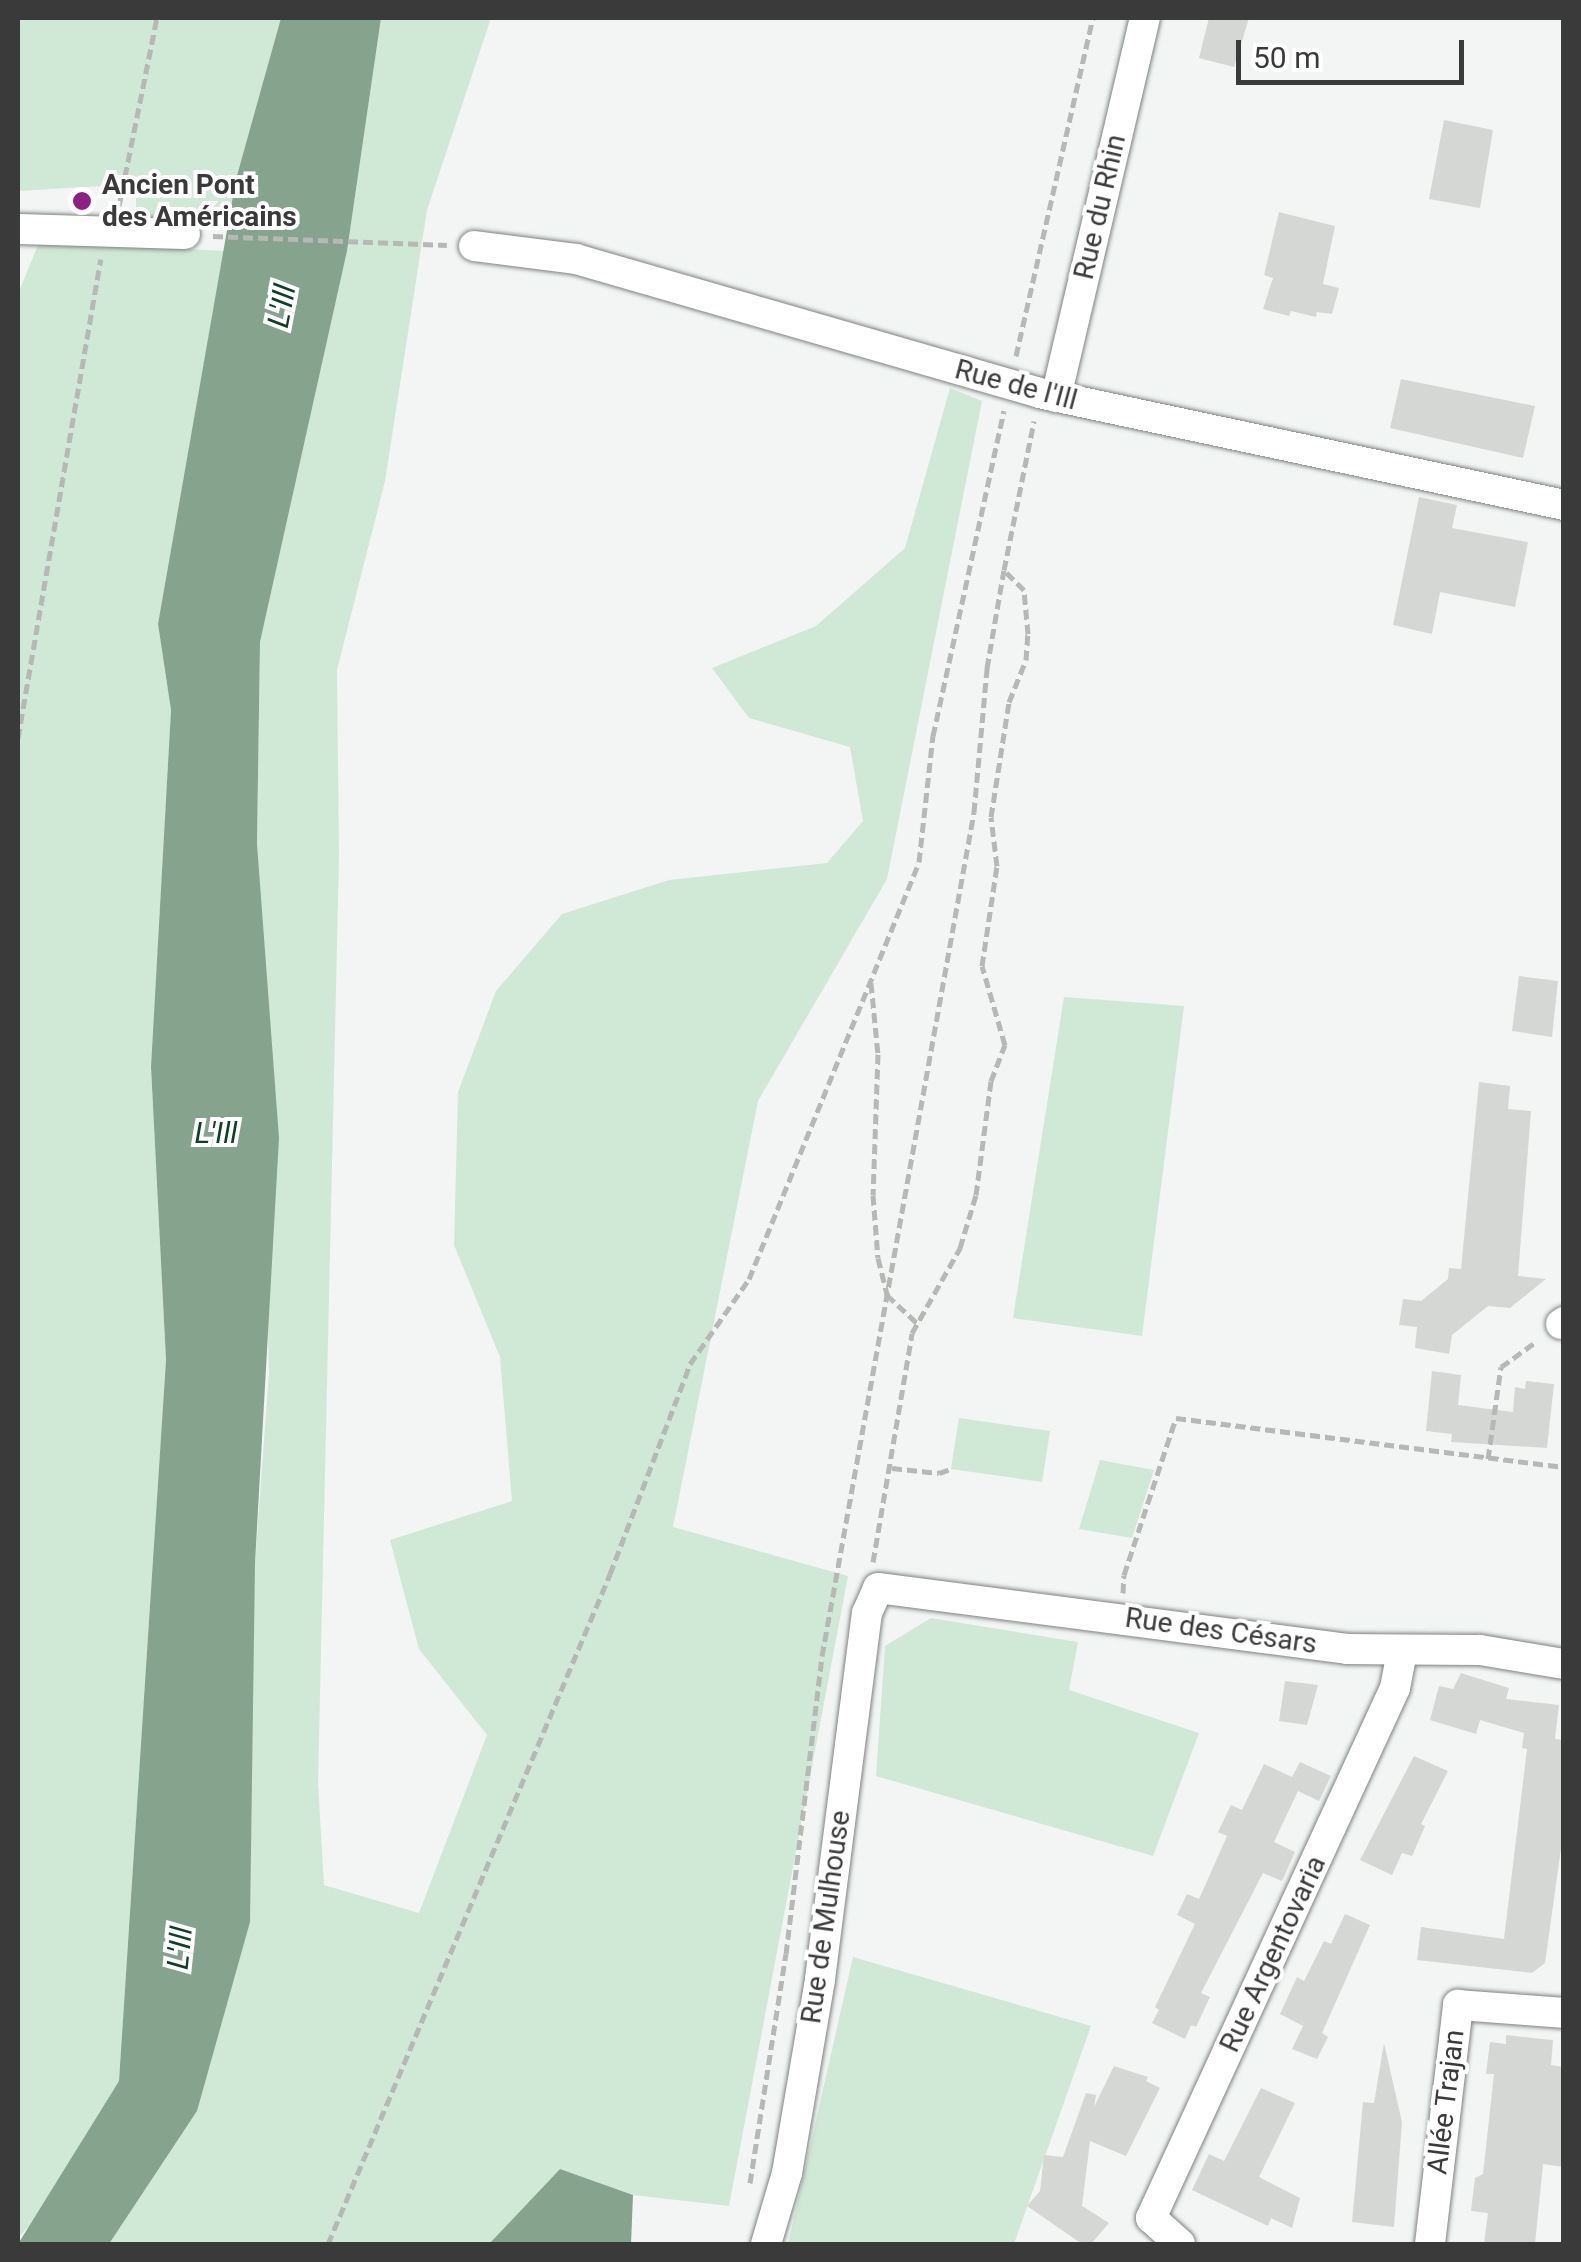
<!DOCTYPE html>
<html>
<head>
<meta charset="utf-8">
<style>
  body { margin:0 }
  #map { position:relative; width:1581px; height:2262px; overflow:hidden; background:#f2f5f3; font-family:Roboto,sans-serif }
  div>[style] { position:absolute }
  .green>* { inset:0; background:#d0e8d6 }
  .water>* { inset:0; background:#86a38e }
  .building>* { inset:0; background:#d5d7d5 }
  .path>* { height:5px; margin-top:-2.5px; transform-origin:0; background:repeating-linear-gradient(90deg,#b6b8b6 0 10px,transparent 0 15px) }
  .roads { filter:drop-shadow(0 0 2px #7f8280) drop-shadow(0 0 2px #7f8280) }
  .minor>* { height:30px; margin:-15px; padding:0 15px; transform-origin:15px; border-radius:15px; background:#fff }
  .dots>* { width:28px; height:28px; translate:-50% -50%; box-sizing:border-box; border:5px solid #fff; border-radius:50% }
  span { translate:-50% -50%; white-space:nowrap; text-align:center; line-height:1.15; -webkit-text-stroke:8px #fff; paint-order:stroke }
  .poi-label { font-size:28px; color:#393a39; font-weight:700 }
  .left { translate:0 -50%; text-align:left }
  .street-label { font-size:28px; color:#393a39 }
  .water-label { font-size:30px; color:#0e4122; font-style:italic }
  .frame { position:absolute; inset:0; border:20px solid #393a39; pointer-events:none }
  .scale { position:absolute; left:1236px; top:40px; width:228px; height:45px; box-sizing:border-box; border:5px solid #393a39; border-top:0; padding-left:12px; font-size:30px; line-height:35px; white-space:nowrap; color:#393a39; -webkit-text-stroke:8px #fff; paint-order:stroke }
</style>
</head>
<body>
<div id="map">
  <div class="green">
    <div style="clip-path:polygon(18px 18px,281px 18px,236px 179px,229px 223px,136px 217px,136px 184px,18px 191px)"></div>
    <div style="clip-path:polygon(381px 18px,491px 18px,427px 210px,385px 481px,337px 670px,339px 856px,318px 1783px,324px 1885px,419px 1913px,487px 1735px,419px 1649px,390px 1540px,512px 1501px,500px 1357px,454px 1245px,458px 1092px,496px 991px,562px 914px,669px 880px,827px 863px,863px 821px,850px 747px,749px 718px,712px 668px,816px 626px,905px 548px,950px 388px,982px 401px,887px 879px,758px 1101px,673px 1527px,848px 1576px,729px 2206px,633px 2195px,560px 2169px,489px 2244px,109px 2244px,197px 2111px,255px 1563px,269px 1372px,257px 844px,260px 642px,347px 251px)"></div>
    <div style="clip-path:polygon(40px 240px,224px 251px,158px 624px,171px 710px,151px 1067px,166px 1360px,119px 2081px,30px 2225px,18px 2238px,18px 294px)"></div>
    <div style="clip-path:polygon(1064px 997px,1184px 1006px,1142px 1336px,1013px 1318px)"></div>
    <div style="clip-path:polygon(959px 1418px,1050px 1431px,1042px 1482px,951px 1469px)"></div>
    <div style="clip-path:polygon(1100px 1460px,1154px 1470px,1132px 1538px,1079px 1529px)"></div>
    <div style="clip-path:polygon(931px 1618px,1078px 1642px,1069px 1690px,1199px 1733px,1153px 1856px,876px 1776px,885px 1646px)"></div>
    <div style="clip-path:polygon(853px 1957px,1091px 2026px,1014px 2244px,788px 2244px)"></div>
  </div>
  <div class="water">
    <div style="clip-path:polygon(281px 18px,381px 18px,347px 251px,260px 642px,257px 844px,279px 1138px,255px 1563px,250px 1922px,197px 2111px,109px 2244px,18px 2244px,119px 2081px,166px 1360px,151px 1067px,171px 710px,158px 624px,236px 179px)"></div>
    <div style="clip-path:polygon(560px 2169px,633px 2195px,631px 2244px,489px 2244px)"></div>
  </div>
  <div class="building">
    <div style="clip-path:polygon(1209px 18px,1249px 18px,1234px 67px,1199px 58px)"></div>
    <div style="clip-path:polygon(1444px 120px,1493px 130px,1480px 208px,1429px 199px)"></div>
    <div style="clip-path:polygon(1279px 212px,1335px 226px,1323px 284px,1339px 288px,1332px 314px,1317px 312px,1316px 317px,1291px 311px,1289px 316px,1263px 309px,1273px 278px,1264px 275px)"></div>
    <div style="clip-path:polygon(1401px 379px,1535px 406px,1523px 458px,1390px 428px)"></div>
    <div style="clip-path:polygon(1419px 497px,1457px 505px,1452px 528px,1528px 542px,1515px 607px,1440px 592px,1432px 634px,1393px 625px)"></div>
    <div style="clip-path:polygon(1519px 976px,1558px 981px,1552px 1037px,1512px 1031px)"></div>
    <div style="clip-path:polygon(1479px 1082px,1510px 1086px,1508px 1109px,1531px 1111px,1518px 1276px,1546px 1279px,1510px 1308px,1488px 1306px,1452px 1335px,1449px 1354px,1415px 1348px,1417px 1327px,1399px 1325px,1403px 1299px,1421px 1301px,1448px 1279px,1449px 1268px,1461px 1269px)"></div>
    <div style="clip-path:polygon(1432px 1371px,1461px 1375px,1458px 1405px,1513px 1412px,1515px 1387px,1525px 1389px,1526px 1381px,1554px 1384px,1547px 1448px,1451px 1442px,1452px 1434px,1426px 1431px)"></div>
    <div style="clip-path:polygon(1461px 1673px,1509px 1688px,1506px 1699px,1559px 1705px,1555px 1739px,1564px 1740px,1564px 1827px,1545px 1963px,1532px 1973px,1417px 1960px,1421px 1927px,1504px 1939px,1527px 1749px,1522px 1748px,1524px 1733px,1480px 1720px,1476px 1734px,1430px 1720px,1439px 1686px,1453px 1689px)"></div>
    <div style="clip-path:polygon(1285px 1681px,1318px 1685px,1307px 1725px,1279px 1721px)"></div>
    <div style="clip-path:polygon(1414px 1756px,1448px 1771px,1421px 1824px,1425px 1826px,1412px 1856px,1402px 1853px,1392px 1875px,1360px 1860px)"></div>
    <div style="clip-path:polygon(1300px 1762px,1331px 1776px,1319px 1801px,1298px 1791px,1274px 1842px,1295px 1852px,1282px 1881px,1263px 1873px,1201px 1993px,1210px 1997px,1196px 2027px,1191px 2025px,1185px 2039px,1152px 2023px,1159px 2010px,1155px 2007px,1195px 1924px,1177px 1915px,1187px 1894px,1199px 1899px,1227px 1836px,1218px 1832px,1231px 1805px,1242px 1810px,1264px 1764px,1292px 1777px)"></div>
    <div style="clip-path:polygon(1345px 1914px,1370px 1925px,1322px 2033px,1328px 2037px,1317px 2059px,1292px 2049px,1303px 2026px,1280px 2014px,1297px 1977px,1304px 1981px,1324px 1941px,1331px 1944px)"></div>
    <div style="clip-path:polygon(1506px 2035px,1553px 2040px,1551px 2065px,1564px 2067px,1564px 2167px,1543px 2164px,1535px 2244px,1484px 2244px,1488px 2213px,1471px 2211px,1475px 2178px,1483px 2174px,1494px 2074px,1486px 2074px,1490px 2042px,1506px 2044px)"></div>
    <div style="clip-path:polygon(1384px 2043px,1402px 2122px,1394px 2227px,1352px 2222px,1363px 2102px,1374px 2103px)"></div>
    <div style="clip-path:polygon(1114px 2066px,1148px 2077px,1146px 2081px,1160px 2088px,1126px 2156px,1090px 2141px,1082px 2206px,1109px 2223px,1091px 2244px,1082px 2244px,1027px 2206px,1040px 2191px,1044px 2155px,1063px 2157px,1086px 2093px,1096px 2095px,1094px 2107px)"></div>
    <div style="clip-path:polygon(1261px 2088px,1295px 2103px,1259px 2177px,1300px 2198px,1292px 2228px,1271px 2218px,1268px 2226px,1192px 2190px,1209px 2154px,1224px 2161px)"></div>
  </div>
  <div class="path">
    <div style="left:119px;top:206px;width:192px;rotate:-78.6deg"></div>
    <div style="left:213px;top:236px;width:234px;rotate:2.2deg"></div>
    <div style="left:1016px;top:356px;width:347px;rotate:-77.2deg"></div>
    <div style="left:18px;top:738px;width:486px;rotate:-80.2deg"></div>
    <div style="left:871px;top:983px;width:71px;rotate:84.4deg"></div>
    <div style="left:878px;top:1054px;width:141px;rotate:92deg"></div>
    <div style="left:873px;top:1195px;width:63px;rotate:85.5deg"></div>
    <div style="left:878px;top:1258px;width:38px;rotate:76deg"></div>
    <div style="left:887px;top:1295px;width:42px;rotate:43.1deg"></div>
    <div style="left:1488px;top:1459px;width:93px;rotate:-82deg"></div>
    <div style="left:1501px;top:1367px;width:44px;rotate:-35.8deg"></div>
    <div style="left:892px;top:1468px;width:47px;rotate:6.1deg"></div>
    <div style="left:939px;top:1473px;width:13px;rotate:-18deg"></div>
    <div style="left:873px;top:1562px;width:232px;rotate:-80.3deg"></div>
    <div style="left:912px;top:1333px;width:98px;rotate:-60.5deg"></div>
    <div style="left:960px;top:1248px;width:55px;rotate:-73.2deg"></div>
    <div style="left:976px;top:1195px;width:115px;rotate:-82.5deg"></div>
    <div style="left:991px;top:1081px;width:39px;rotate:-69deg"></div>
    <div style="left:1005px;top:1045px;width:82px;rotate:-106.2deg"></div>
    <div style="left:982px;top:966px;width:101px;rotate:-81.5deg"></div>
    <div style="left:997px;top:866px;width:49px;rotate:-97deg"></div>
    <div style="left:991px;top:817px;width:116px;rotate:-81.1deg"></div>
    <div style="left:1009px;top:702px;width:45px;rotate:-68deg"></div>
    <div style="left:1026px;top:660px;width:26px;rotate:-86deg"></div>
    <div style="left:1028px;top:634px;width:44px;rotate:-95.2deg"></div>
    <div style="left:1024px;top:590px;width:28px;rotate:-135deg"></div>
    <div style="left:1004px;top:570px;width:152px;rotate:-78.6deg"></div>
    <div style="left:1123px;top:1593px;width:18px;rotate:-87deg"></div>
    <div style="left:1124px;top:1575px;width:165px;rotate:-71.7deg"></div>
    <div style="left:1176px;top:1418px;width:391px;rotate:7.2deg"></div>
    <div style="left:750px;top:2183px;width:232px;rotate:-81.1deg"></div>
    <div style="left:786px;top:1954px;width:300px;rotate:-83.1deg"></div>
    <div style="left:822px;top:1656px;width:858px;rotate:-79.79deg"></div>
    <div style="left:974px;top:812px;width:145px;rotate:-84.8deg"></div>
    <div style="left:987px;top:668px;width:99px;rotate:-80.2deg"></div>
    <div style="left:328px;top:2244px;width:727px;rotate:-67.17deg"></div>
    <div style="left:610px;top:1574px;width:225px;rotate:-69.1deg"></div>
    <div style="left:690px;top:1364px;width:103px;rotate:-55.2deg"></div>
    <div style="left:749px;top:1279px;width:450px;rotate:-67.8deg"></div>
    <div style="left:919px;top:862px;width:127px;rotate:-83.7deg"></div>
    <div style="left:933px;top:736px;width:333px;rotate:-77.7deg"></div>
  </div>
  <div class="roads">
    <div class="minor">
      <div style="left:18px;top:229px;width:167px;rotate:1.7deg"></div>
      <div style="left:474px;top:246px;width:103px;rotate:7.3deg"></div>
      <div style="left:576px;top:259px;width:482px;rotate:16.1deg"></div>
      <div style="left:1039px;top:393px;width:537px;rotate:12.04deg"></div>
      <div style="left:1056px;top:397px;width:389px;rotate:-76.8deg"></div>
      <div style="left:1561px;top:1324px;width:4px;rotate:-34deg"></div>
      <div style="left:766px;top:2244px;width:74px;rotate:-73.5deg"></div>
      <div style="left:787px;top:2173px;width:197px;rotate:-80.3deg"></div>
      <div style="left:820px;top:1979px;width:369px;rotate:-82.7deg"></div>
      <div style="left:867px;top:1613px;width:27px;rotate:-66deg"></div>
      <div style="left:878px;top:1588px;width:473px;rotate:7.4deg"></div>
      <div style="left:1347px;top:1649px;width:133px;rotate:0.4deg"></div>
      <div style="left:1480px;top:1650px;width:85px;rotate:9.5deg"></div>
      <div style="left:1180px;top:2244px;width:39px;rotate:-138deg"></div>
      <div style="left:1151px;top:2218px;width:583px;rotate:-65.28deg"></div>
      <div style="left:1395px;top:1688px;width:37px;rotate:-79deg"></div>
      <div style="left:1430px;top:2244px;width:241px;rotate:-83.3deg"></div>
      <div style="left:1458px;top:2005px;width:106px;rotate:4.3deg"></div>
    </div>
  </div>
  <div class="dots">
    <div style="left:82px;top:201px;background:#8f2083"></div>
  </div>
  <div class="poi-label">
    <span class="left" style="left:102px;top:201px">Ancien Pont<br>des Américains</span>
  </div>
  <div class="street-label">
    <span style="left:1100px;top:207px;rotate:-77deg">Rue du Rhin</span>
    <span style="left:1016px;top:385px;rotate:15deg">Rue de l'Ill</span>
    <span style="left:1221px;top:1631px;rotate:8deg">Rue des Césars</span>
    <span style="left:826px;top:1917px;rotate:-82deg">Rue de Mulhouse</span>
    <span style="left:1273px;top:1954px;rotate:-65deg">Rue Argentovaria</span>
    <span style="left:1446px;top:2102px;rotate:-83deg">Allée Trajan</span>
  </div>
  <div class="water-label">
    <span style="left:282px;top:306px;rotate:-79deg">L'Ill</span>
    <span style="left:216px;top:1133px">L'Ill</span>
    <span style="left:180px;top:1948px;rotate:-84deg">L'Ill</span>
  </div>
  <div class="frame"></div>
  <div class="scale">50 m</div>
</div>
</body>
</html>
